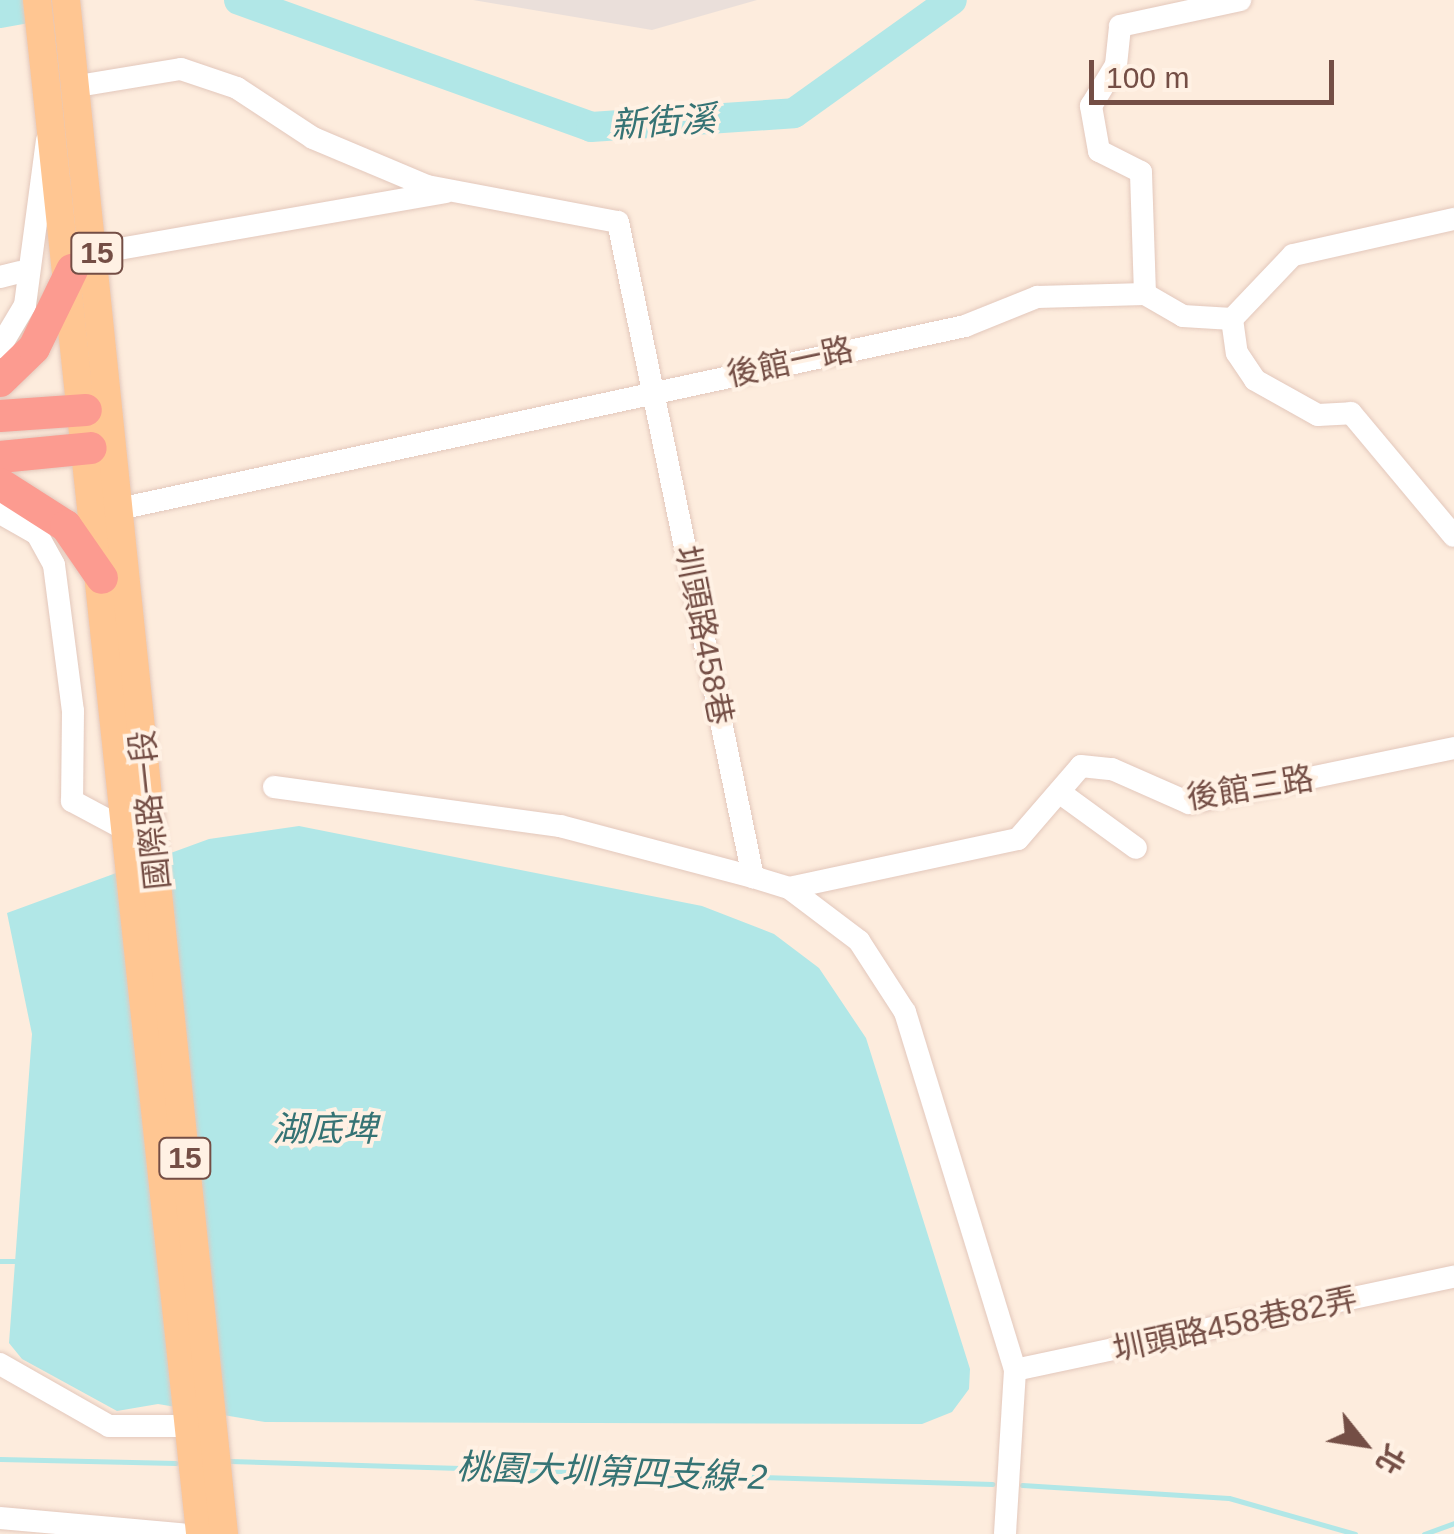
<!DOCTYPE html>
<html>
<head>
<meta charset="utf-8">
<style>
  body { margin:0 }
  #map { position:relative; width:1454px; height:1534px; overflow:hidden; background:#fdecdd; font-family:Arial,"Noto Sans TC",sans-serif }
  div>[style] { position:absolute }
  .industrial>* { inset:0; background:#eadfda }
  .water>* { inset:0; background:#b1e7e7 }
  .stream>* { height:5px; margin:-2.5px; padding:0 2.5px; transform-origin:2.5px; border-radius:2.5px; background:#b1e7e7 }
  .river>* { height:30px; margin:-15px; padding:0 15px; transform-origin:15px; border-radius:15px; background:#b1e7e7 }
  .roads { filter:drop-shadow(0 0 2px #e3c8bc) drop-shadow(0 0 2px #e3c8bc) }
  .minor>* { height:22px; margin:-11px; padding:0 11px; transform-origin:11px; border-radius:11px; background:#fff }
  .major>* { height:28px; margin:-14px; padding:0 14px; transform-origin:14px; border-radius:14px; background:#ffc692 }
  .highway>* { height:32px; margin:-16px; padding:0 16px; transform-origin:16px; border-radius:16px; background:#fc9b90 }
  span { translate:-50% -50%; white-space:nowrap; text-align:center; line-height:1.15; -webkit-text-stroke:8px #fff1e4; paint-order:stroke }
  .shield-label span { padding:2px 8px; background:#fff1e4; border:2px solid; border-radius:8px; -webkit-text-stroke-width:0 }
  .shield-label { font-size:30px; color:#744e45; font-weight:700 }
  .street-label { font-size:32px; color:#744e45 }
  .water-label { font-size:35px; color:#357374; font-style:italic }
  .north { position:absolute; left:1314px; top:1394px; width:100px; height:100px; -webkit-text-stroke:8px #fff1e4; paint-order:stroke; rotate:120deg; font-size:28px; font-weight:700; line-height:40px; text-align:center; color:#744e45 }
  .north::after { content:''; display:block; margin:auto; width:35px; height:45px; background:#744e45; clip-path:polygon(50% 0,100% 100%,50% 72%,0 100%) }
  .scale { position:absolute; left:1089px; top:60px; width:245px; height:45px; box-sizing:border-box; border:5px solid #744e45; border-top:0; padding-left:12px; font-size:30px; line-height:35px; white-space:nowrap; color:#744e45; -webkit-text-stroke:8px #fff1e4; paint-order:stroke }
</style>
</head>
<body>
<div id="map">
  <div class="industrial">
    <div style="clip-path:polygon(473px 0,757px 0,652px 30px)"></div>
  </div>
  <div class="water">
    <div style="clip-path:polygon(299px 826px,702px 906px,774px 934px,819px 968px,866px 1038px,970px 1369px,969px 1389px,952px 1412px,922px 1424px,265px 1422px,158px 1404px,117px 1411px,22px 1359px,9px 1343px,32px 1034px,7px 913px,209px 839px)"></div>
  </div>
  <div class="stream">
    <div style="left:0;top:1261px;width:19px"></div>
    <div style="left:0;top:1459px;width:176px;rotate:1.3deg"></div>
    <div style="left:230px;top:1461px;width:763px;rotate:1.73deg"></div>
    <div style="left:1022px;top:1485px;width:207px;rotate:3.6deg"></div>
    <div style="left:1229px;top:1498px;width:131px;rotate:15.9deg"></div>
    <div style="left:1424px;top:1534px;width:32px;rotate:-20deg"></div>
  </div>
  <div class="river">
    <div style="left:239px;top:0;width:374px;rotate:19.8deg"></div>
    <div style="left:591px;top:127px;width:203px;rotate:-3.9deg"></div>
    <div style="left:794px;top:113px;width:194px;rotate:-35.6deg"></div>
    <div style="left:0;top:13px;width:62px;rotate:-10.2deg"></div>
  </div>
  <div class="roads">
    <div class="minor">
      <div style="left:78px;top:86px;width:104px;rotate:-9.4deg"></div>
      <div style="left:181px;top:69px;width:59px;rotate:18.7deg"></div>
      <div style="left:237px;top:88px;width:91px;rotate:33.3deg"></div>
      <div style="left:313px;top:138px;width:124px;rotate:22.8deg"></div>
      <div style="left:427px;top:186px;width:194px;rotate:10.7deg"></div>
      <div style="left:618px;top:222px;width:669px;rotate:78.35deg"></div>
      <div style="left:753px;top:877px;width:38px;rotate:17deg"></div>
      <div style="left:789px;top:888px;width:88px;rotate:37.1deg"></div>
      <div style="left:859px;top:941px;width:85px;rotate:57.1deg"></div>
      <div style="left:905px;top:1012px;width:375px;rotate:72.9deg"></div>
      <div style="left:1015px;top:1370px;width:164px;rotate:93.5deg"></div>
      <div style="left:119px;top:249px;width:331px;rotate:-9.9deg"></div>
      <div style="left:0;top:277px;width:21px;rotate:-14deg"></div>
      <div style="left:1145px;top:294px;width:122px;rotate:-91.9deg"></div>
      <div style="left:1141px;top:172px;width:47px;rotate:-153.4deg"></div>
      <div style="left:1099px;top:151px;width:46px;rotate:-100.1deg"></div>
      <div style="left:1091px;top:106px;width:48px;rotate:-58.6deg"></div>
      <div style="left:1116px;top:65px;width:39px;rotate:-84deg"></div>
      <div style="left:1120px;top:26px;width:123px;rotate:-12.2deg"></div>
      <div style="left:1232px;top:319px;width:34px;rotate:82deg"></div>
      <div style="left:1237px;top:353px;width:32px;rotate:56deg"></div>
      <div style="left:1255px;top:380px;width:72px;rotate:29.1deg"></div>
      <div style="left:1318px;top:415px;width:33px;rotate:-3deg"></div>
      <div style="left:1351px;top:413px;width:160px;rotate:50.1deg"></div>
      <div style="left:0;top:347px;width:49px;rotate:-59.2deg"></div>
      <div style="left:25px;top:305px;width:166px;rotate:-82.4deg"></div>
      <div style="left:105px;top:512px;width:880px;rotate:-12.2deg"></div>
      <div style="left:965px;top:326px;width:78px;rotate:-21.9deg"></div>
      <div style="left:1037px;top:297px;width:108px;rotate:-1.6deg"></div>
      <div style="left:1145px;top:294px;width:44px;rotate:30.1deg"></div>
      <div style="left:1183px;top:316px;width:49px;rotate:3.5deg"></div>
      <div style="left:1232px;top:319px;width:88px;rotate:-46.4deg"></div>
      <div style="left:1293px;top:255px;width:165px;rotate:-12.6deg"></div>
      <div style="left:0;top:513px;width:43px;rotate:29.6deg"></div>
      <div style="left:37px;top:534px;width:35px;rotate:61deg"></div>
      <div style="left:54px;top:565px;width:147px;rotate:82.6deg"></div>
      <div style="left:73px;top:711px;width:90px;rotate:90.6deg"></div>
      <div style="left:72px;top:801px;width:66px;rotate:28.1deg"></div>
      <div style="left:274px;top:787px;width:289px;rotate:7.8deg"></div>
      <div style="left:560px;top:826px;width:200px;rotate:14.8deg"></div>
      <div style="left:1059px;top:792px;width:95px;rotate:36deg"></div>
      <div style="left:789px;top:888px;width:234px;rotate:-12.1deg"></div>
      <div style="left:1018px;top:839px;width:96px;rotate:-49.2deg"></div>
      <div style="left:1081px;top:766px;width:31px;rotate:6deg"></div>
      <div style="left:1112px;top:769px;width:84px;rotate:23.8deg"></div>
      <div style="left:1189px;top:803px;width:271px;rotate:-11.7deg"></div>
      <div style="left:0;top:1364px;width:125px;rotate:29.6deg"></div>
      <div style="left:109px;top:1426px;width:78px"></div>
      <div style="left:1015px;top:1370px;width:449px;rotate:-12deg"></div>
      <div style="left:0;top:1518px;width:182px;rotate:5.1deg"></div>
    </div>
    <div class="major">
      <div style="left:37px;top:0;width:1543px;rotate:83.93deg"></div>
      <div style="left:66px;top:0;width:1542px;rotate:84.12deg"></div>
    </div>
    <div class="highway">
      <div style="left:0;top:381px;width:47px;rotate:-44.1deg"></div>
      <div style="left:34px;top:348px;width:87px;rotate:-64deg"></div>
      <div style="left:0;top:416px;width:86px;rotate:-4deg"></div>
      <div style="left:0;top:457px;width:91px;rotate:-5.6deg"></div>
      <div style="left:0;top:484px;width:78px;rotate:32.5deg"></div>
      <div style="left:66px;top:526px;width:63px;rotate:55.3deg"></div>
    </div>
  </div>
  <div class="shield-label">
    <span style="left:97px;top:253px">15</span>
    <span style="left:185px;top:1158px">15</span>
  </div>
  <div class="street-label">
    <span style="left:790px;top:362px;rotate:-12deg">後館一路</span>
    <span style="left:704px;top:635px;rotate:79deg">圳頭路458巷</span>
    <span style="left:1250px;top:788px;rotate:-9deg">後館三路</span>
    <span style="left:150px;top:810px;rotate:-96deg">國際路一段</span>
    <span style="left:1235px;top:1324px;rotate:-12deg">圳頭路458巷82弄</span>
  </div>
  <div class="water-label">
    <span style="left:663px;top:122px;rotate:-4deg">新街溪</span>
    <span style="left:325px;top:1129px">湖底埤</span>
    <span style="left:612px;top:1472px;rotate:2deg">桃園大圳第四支線-2</span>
  </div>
  <div class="north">北</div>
  <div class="scale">100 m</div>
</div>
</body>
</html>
